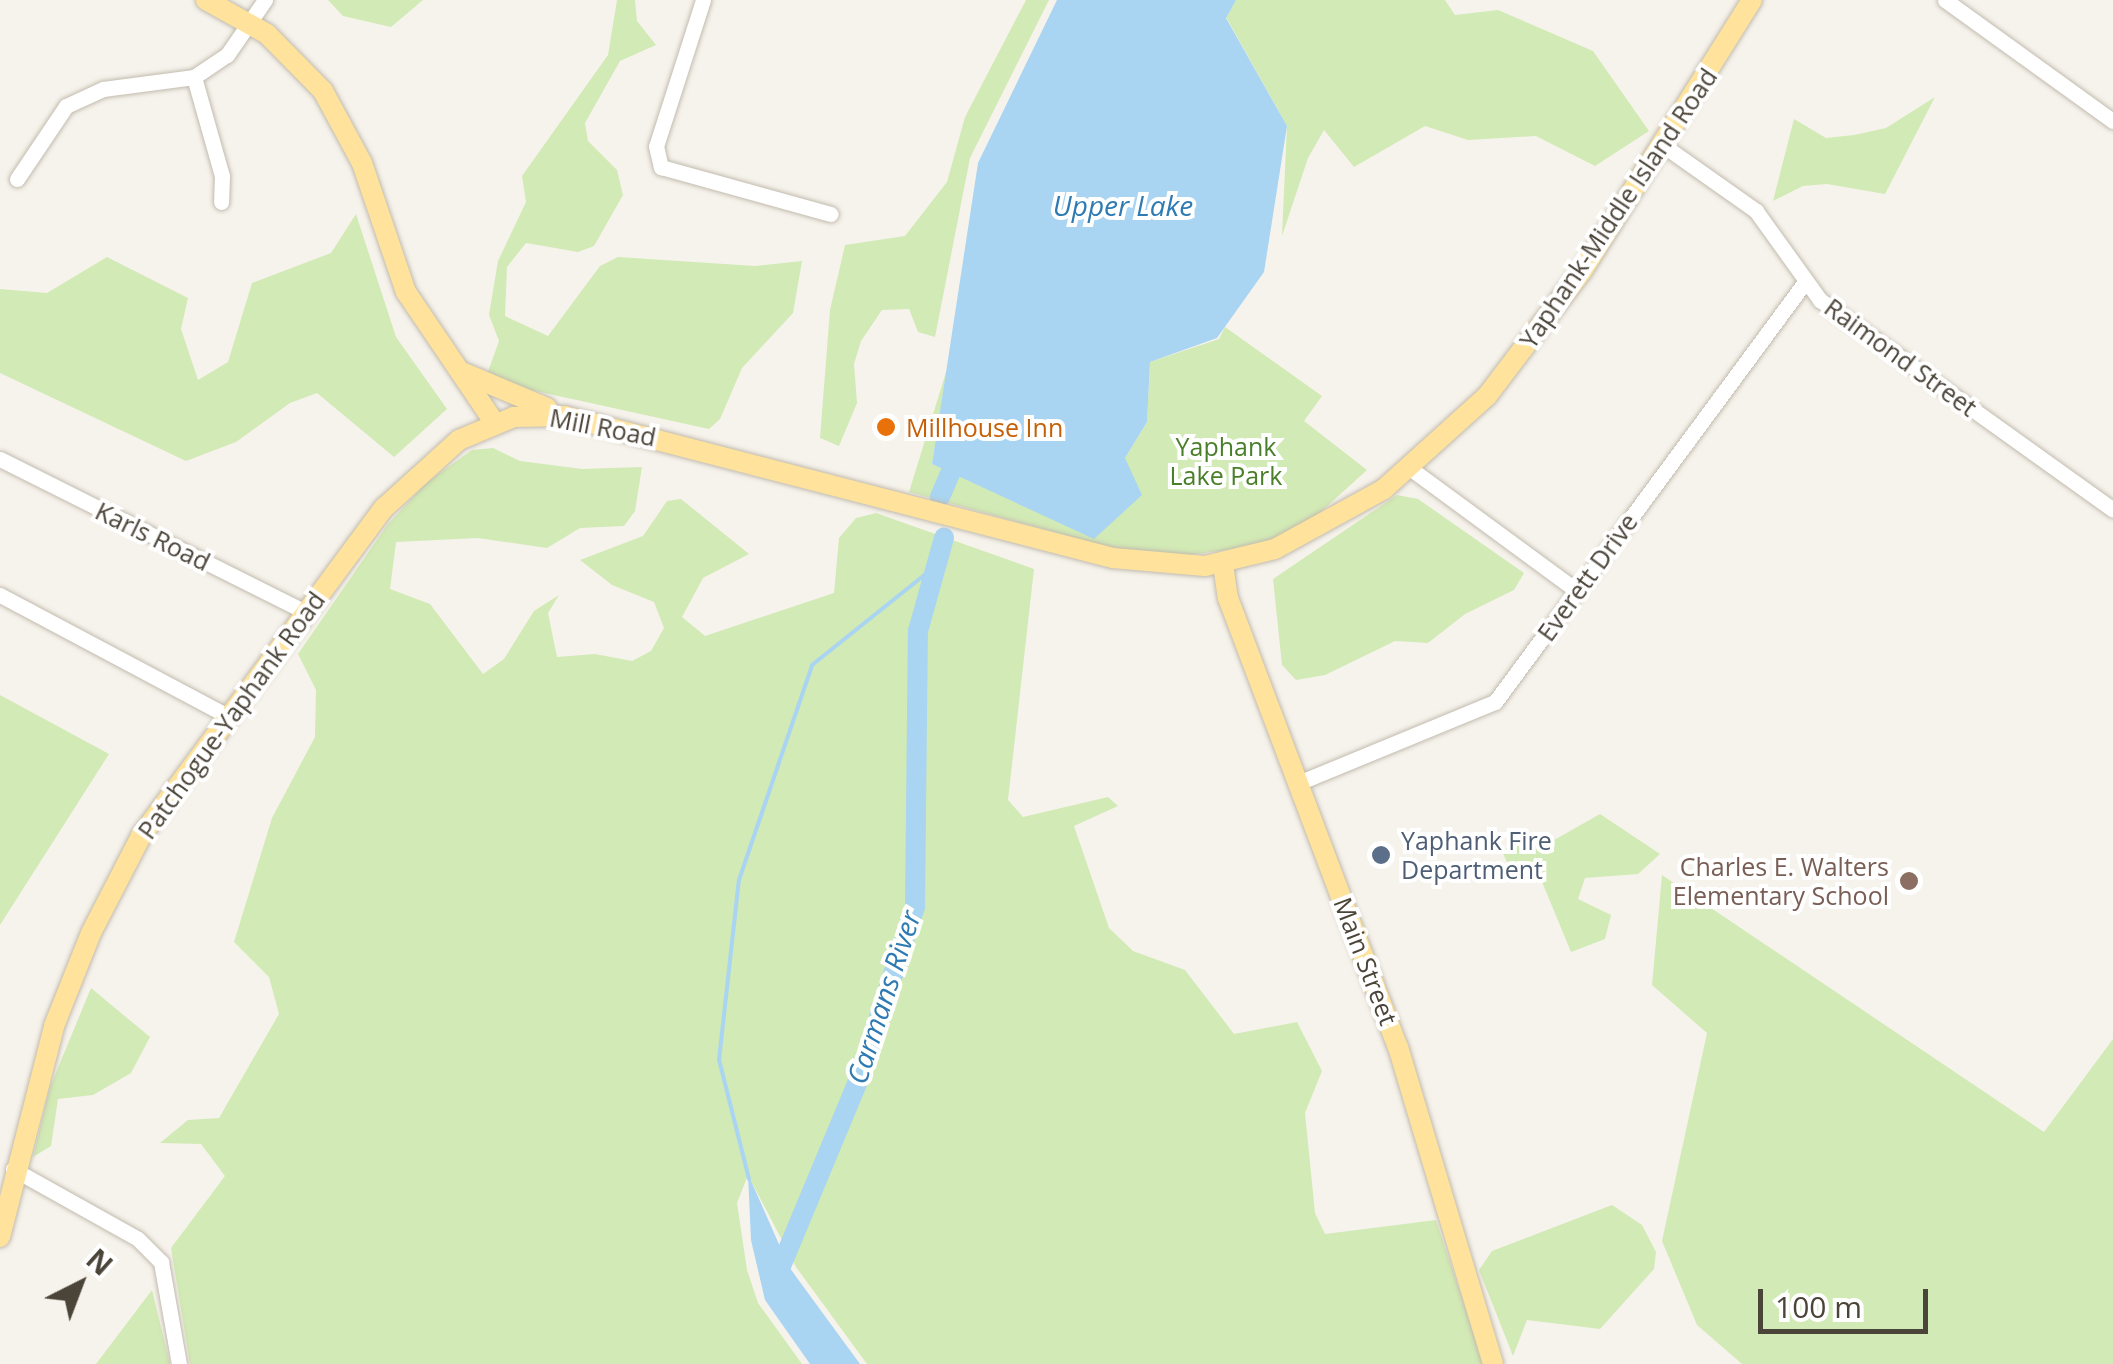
<!DOCTYPE html>
<html>
<head>
<meta charset="utf-8">
<style>
  body { margin:0 }
  #map { position:relative; width:2113px; height:1364px; overflow:hidden; background:#f6f3ec; font-family:"Open Sans",sans-serif }
  div>[style] { position:absolute }
  .green>* { inset:0; background:#d2eab5 }
  .water>* { inset:0; background:#a9d4f2 }
  .stream>* { height:4px; margin:-2px; padding:0 2px; transform-origin:2px; border-radius:2px; background:#a9d4f2 }
  .river>* { height:20px; margin:-10px; padding:0 10px; transform-origin:10px; border-radius:10px; background:#a9d4f2 }
  .roads { filter:drop-shadow(0 0 2px #c2bbae) drop-shadow(0 0 2px #c2bbae) }
  .minor>* { height:15px; margin:-7.5px; padding:0 7.5px; transform-origin:7.5px; border-radius:7.5px; background:#fff }
  .major>* { height:20px; margin:-10px; padding:0 10px; transform-origin:10px; border-radius:10px; background:#ffe39c }
  .dots>* { width:28px; height:28px; translate:-50% -50%; box-sizing:border-box; border:5px solid #fff; border-radius:50% }
  span { translate:-50% -50%; white-space:nowrap; text-align:center; line-height:1.15; -webkit-text-stroke:8px #fff; paint-order:stroke }
  .street-label { font-size:25px; color:#4b4439 }
  .food-label { font-size:25px; color:#c56008 }
  .left { translate:0 -50%; text-align:left }
  .park-label { font-size:25px; color:#4a7f2a }
  .service-label { font-size:25px; color:#4e5e75 }
  .education-label { font-size:25px; color:#785e54 }
  .right { translate:-100% -50%; text-align:right }
  .water-label { font-size:28px; color:#2e7ab2; font-style:italic }
  .north { position:absolute; left:30px; top:1234px; width:100px; height:100px; -webkit-text-stroke:8px #fff; paint-order:stroke; rotate:42deg; font-size:28px; font-weight:700; line-height:40px; text-align:center; color:#4b4439 }
  .north::after { content:''; display:block; margin:auto; width:35px; height:45px; background:#4b4439; clip-path:polygon(50% 0,100% 100%,50% 72%,0 100%) }
  .scale { position:absolute; left:1758px; top:1289px; width:170px; height:45px; box-sizing:border-box; border:5px solid #4b4439; border-top:0; padding-left:12px; font-size:30px; line-height:35px; white-space:nowrap; color:#4b4439; -webkit-text-stroke:8px #fff; paint-order:stroke }
</style>
</head>
<body>
<div id="map">
  <div class="green">
    <div style="clip-path:polygon(328px 0,423px 0,391px 27px,343px 16px)"></div>
    <div style="clip-path:polygon(617px 0,635px 0,637px 21px,656px 45px,620px 61px,585px 123px,588px 141px,617px 170px,623px 195px,594px 246px,578px 252px,526px 243px,507px 267px,505px 316px,548px 336px,600px 266px,618px 257px,755px 266px,802px 261px,793px 313px,742px 368px,720px 419px,709px 429px,485px 380px,499px 341px,489px 315px,498px 261px,526px 202px,522px 176px,608px 55px)"></div>
    <div style="clip-path:polygon(1026px 0,1049px 0,970px 158px,935px 337px,918px 332px,909px 309px,882px 310px,861px 341px,854px 364px,857px 403px,839px 446px,820px 438px,830px 310px,845px 245px,905px 236px,947px 182px,965px 117px)"></div>
    <div style="clip-path:polygon(1236px 0,1445px 0,1455px 15px,1498px 10px,1593px 51px,1649px 131px,1595px 166px,1536px 136px,1468px 140px,1425px 126px,1354px 167px,1324px 130px,1308px 158px,1282px 236px,1287px 126px,1226px 17px)"></div>
    <div style="clip-path:polygon(1935px 97px,1885px 194px,1827px 184px,1803px 186px,1773px 201px,1794px 119px,1826px 138px,1854px 135px,1886px 128px)"></div>
    <div style="clip-path:polygon(356px 214px,396px 337px,447px 409px,394px 457px,317px 393px,290px 403px,236px 442px,186px 461px,0 373px,0 289px,47px 293px,107px 257px,188px 298px,181px 329px,198px 380px,228px 362px,252px 283px,331px 253px)"></div>
    <div style="clip-path:polygon(1225px 327px,1322px 396px,1304px 421px,1367px 470px,1302px 529px,1256px 546px,1182px 556px,1116px 549px,909px 492px,947px 369px,932px 464px,1095px 538px,1125px 458px,1147px 422px,1150px 362px,1219px 339px)"></div>
    <div style="clip-path:polygon(493px 448px,520px 461px,582px 469px,642px 467px,635px 511px,624px 526px,580px 528px,547px 548px,478px 538px,396px 542px,390px 589px,430px 604px,483px 674px,504px 659px,534px 611px,559px 595px,548px 613px,557px 657px,595px 654px,632px 661px,651px 651px,664px 628px,654px 602px,612px 585px,580px 560px,643px 536px,667px 501px,681px 499px,749px 554px,703px 578px,682px 617px,705px 636px,834px 593px,839px 538px,856px 518px,876px 513px,1034px 569px,1008px 800px,1023px 817px,1108px 797px,1118px 806px,1074px 826px,1109px 928px,1133px 951px,1185px 970px,1234px 1034px,1297px 1022px,1322px 1071px,1305px 1113px,1315px 1213px,1325px 1234px,1436px 1220px,1484px 1364px,867px 1364px,796px 1267px,748px 1175px,737px 1203px,747px 1270px,758px 1303px,802px 1364px,190px 1364px,171px 1248px,225px 1176px,201px 1144px,160px 1143px,188px 1120px,219px 1118px,279px 1014px,269px 977px,234px 942px,272px 818px,315px 737px,316px 690px,298px 654px,388px 524px,427px 482px,472px 450px)"></div>
    <div style="clip-path:polygon(1397px 495px,1418px 499px,1524px 573px,1514px 590px,1465px 614px,1428px 643px,1395px 641px,1325px 675px,1296px 680px,1282px 665px,1273px 579px)"></div>
    <div style="clip-path:polygon(0 695px,109px 754px,0 925px)"></div>
    <div style="clip-path:polygon(1600px 814px,1660px 854px,1638px 874px,1585px 878px,1578px 899px,1611px 915px,1605px 939px,1571px 952px,1540px 877px,1527px 882px,1512px 873px,1501px 849px,1556px 839px)"></div>
    <div style="clip-path:polygon(1662px 875px,2044px 1132px,2113px 1039px,2113px 1364px,1742px 1364px,1697px 1325px,1662px 1241px,1707px 1033px,1652px 985px)"></div>
    <div style="clip-path:polygon(91px 988px,150px 1037px,131px 1073px,93px 1095px,58px 1099px,51px 1146px,33px 1157px,50px 1087px)"></div>
    <div style="clip-path:polygon(1612px 1205px,1642px 1225px,1656px 1252px,1654px 1269px,1600px 1329px,1527px 1320px,1513px 1356px,1479px 1270px,1492px 1251px)"></div>
    <div style="clip-path:polygon(152px 1290px,170px 1364px,96px 1364px)"></div>
  </div>
  <div class="water">
    <div style="clip-path:polygon(1057px 0,1236px 0,1226px 18px,1287px 126px,1264px 272px,1217px 338px,1150px 362px,1147px 422px,1125px 458px,1142px 495px,1094px 539px,932px 464px,978px 163px)"></div>
    <div style="clip-path:polygon(748px 1174px,789px 1267px,860px 1364px,810px 1364px,765px 1300px,751px 1240px)"></div>
  </div>
  <div class="stream">
    <div style="left:749px;top:1179px;width:123px;rotate:-104.1deg"></div>
    <div style="left:719px;top:1060px;width:181px;rotate:-83.7deg"></div>
    <div style="left:739px;top:880px;width:227px;rotate:-71.2deg"></div>
    <div style="left:812px;top:665px;width:160px;rotate:-38.7deg"></div>
  </div>
  <div class="river">
    <div style="left:940px;top:497px;width:53px;rotate:-66.8deg"></div>
    <div style="left:786px;top:1280px;width:11px;rotate:-128deg"></div>
    <div style="left:779px;top:1271px;width:208px;rotate:-67.4deg"></div>
    <div style="left:859px;top:1079px;width:181px;rotate:-72deg"></div>
    <div style="left:915px;top:907px;width:276px;rotate:-89.4deg"></div>
    <div style="left:918px;top:631px;width:97px;rotate:-74.4deg"></div>
  </div>
  <div class="roads">
    <div class="minor">
      <div style="left:703px;top:0;width:153px;rotate:107.8deg"></div>
      <div style="left:656px;top:146px;width:22px;rotate:77deg"></div>
      <div style="left:661px;top:167px;width:176px;rotate:15.5deg"></div>
      <div style="left:1945px;top:0;width:207px;rotate:35.8deg"></div>
      <div style="left:194px;top:77px;width:103px;rotate:74.2deg"></div>
      <div style="left:222px;top:176px;width:26px;rotate:92deg"></div>
      <div style="left:1664px;top:146px;width:113px;rotate:35.2deg"></div>
      <div style="left:1756px;top:211px;width:110px;rotate:54.3deg"></div>
      <div style="left:1820px;top:300px;width:360px;rotate:35.6deg"></div>
      <div style="left:17px;top:179px;width:88px;rotate:-56.1deg"></div>
      <div style="left:66px;top:106px;width:41px;rotate:-24.7deg"></div>
      <div style="left:103px;top:89px;width:92px;rotate:-7.5deg"></div>
      <div style="left:194px;top:77px;width:40px;rotate:-34deg"></div>
      <div style="left:227px;top:55px;width:67px;rotate:-55.4deg"></div>
      <div style="left:0;top:459px;width:342px;rotate:26.6deg"></div>
      <div style="left:1411px;top:469px;width:206px;rotate:36.3deg"></div>
      <div style="left:0;top:595px;width:256px;rotate:28deg"></div>
      <div style="left:1298px;top:783px;width:213px;rotate:-22.4deg"></div>
      <div style="left:1495px;top:702px;width:522px;rotate:-53.57deg"></div>
      <div style="left:13px;top:1169px;width:143px;rotate:29.2deg"></div>
      <div style="left:138px;top:1239px;width:33px;rotate:45deg"></div>
      <div style="left:161px;top:1262px;width:104px;rotate:80deg"></div>
    </div>
    <div class="major">
      <div style="left:206px;top:0;width:70px;rotate:29.1deg"></div>
      <div style="left:267px;top:34px;width:80px;rotate:45.5deg"></div>
      <div style="left:323px;top:91px;width:82px;rotate:61.6deg"></div>
      <div style="left:362px;top:163px;width:136px;rotate:71.2deg"></div>
      <div style="left:406px;top:292px;width:157px;rotate:55.9deg"></div>
      <div style="left:464px;top:373px;width:90px;rotate:22.9deg"></div>
      <div style="left:1223px;top:564px;width:34px;rotate:82deg"></div>
      <div style="left:1228px;top:598px;width:480px;rotate:69.3deg"></div>
      <div style="left:1398px;top:1047px;width:331px;rotate:73.3deg"></div>
      <div style="left:0;top:1237px;width:218px;rotate:-75.6deg"></div>
      <div style="left:54px;top:1026px;width:100px;rotate:-68.3deg"></div>
      <div style="left:91px;top:933px;width:109px;rotate:-62.7deg"></div>
      <div style="left:141px;top:836px;width:408px;rotate:-53.5deg"></div>
      <div style="left:384px;top:508px;width:101px;rotate:-42.2deg"></div>
      <div style="left:459px;top:440px;width:60px;rotate:-22.7deg"></div>
      <div style="left:514px;top:417px;width:50px;rotate:-1.1deg"></div>
      <div style="left:564px;top:416px;width:567px;rotate:14.5deg"></div>
      <div style="left:1113px;top:558px;width:92px;rotate:5deg"></div>
      <div style="left:1205px;top:566px;width:72px;rotate:-13.7deg"></div>
      <div style="left:1275px;top:549px;width:124px;rotate:-28.8deg"></div>
      <div style="left:1384px;top:489px;width:139px;rotate:-42.1deg"></div>
      <div style="left:1487px;top:396px;width:157px;rotate:-52.8deg"></div>
      <div style="left:1582px;top:271px;width:320px;rotate:-57.9deg"></div>
    </div>
  </div>
  <div class="dots">
    <div style="left:886px;top:427px;background:#e8710a"></div>
    <div style="left:1381px;top:855px;background:#5c6f8a"></div>
    <div style="left:1909px;top:881px;background:#8d6e63"></div>
  </div>
  <div class="street-label">
    <span style="left:1618px;top:208px;rotate:-56deg">Yaphank-Middle Island Road</span>
    <span style="left:1901px;top:357px;rotate:36deg">Raimond Street</span>
    <span style="left:603px;top:427px;rotate:11deg">Mill Road</span>
    <span style="left:153px;top:536px;rotate:26deg">Karls Road</span>
    <span style="left:1587px;top:577px;rotate:-54deg">Everett Drive</span>
    <span style="left:231px;top:715px;rotate:-54deg">Patchogue-Yaphank Road</span>
    <span style="left:1366px;top:961px;rotate:69deg">Main Street</span>
  </div>
  <div class="food-label">
    <span class="left" style="left:906px;top:427px">Millhouse Inn</span>
  </div>
  <div class="park-label">
    <span style="left:1226px;top:461px">Yaphank<br>Lake Park</span>
  </div>
  <div class="service-label">
    <span class="left" style="left:1401px;top:855px">Yaphank Fire<br>Department</span>
  </div>
  <div class="education-label">
    <span class="right" style="left:1889px;top:881px">Charles E. Walters<br>Elementary School</span>
  </div>
  <div class="water-label">
    <span style="left:1123px;top:205px">Upper Lake</span>
    <span style="left:883px;top:997px;rotate:-72deg">Carmans River</span>
  </div>
  <div class="north">N</div>
  <div class="scale">100 m</div>
</div>
</body>
</html>
